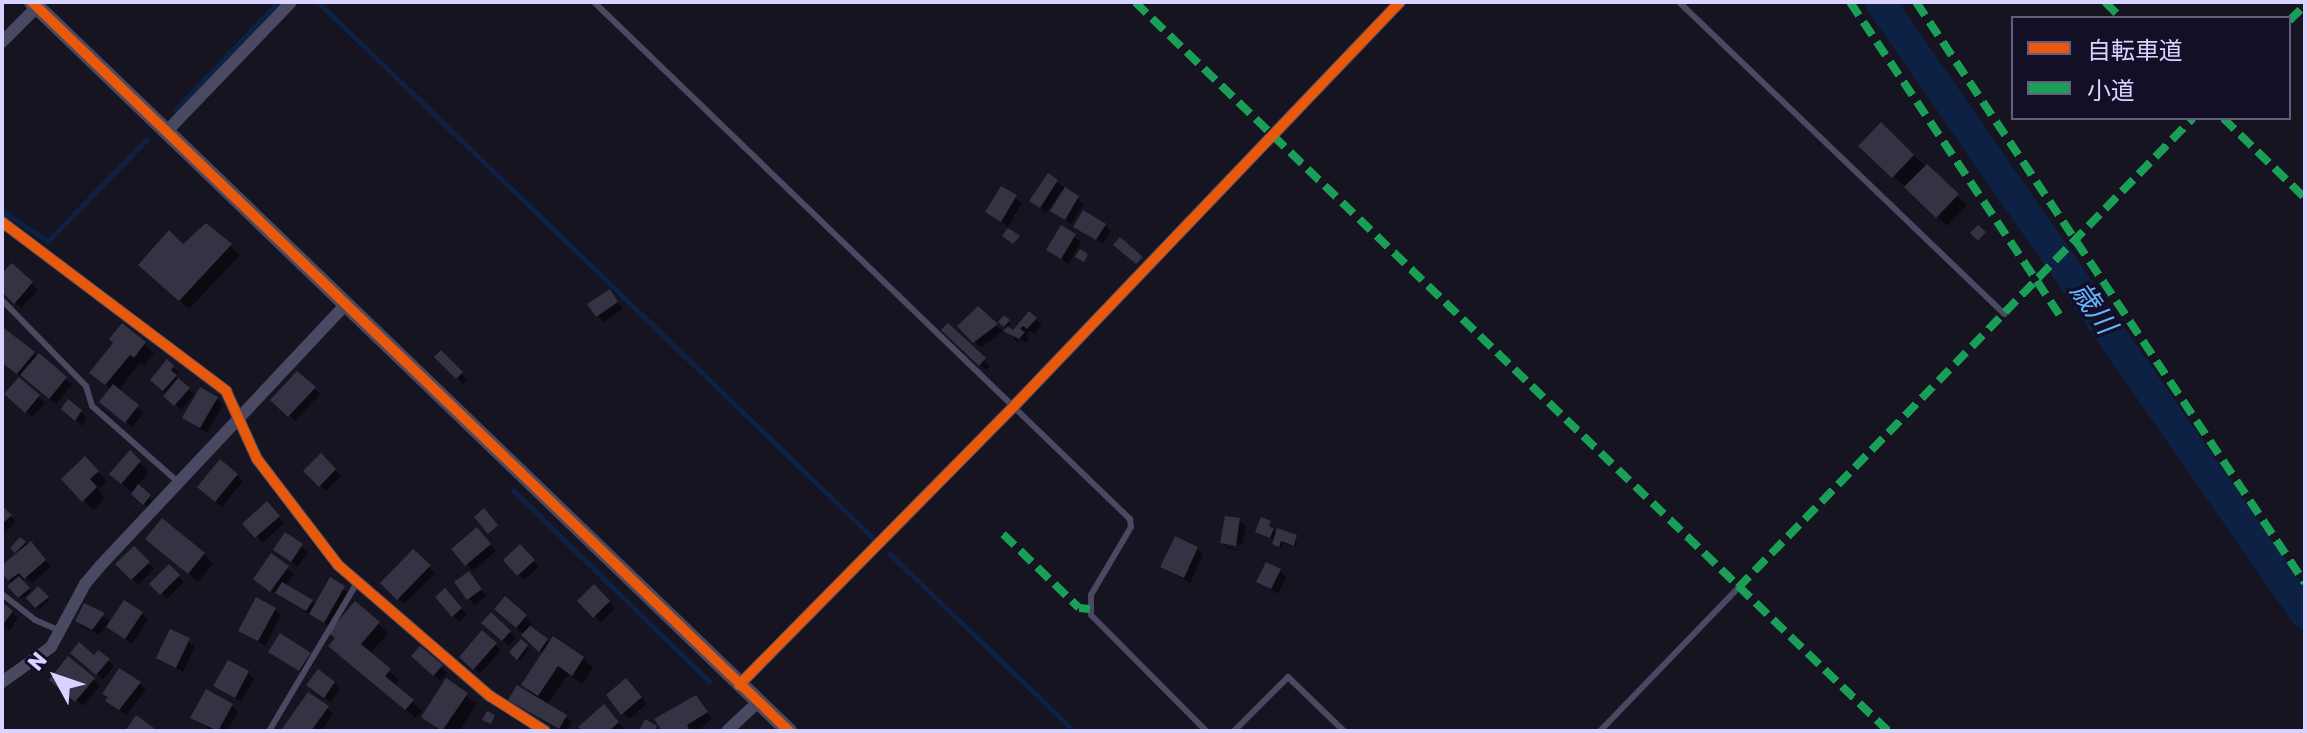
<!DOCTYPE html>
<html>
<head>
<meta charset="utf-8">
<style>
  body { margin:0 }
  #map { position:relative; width:2307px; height:733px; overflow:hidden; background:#161421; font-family:Rubik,"Noto Sans JP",sans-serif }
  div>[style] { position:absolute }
  .shadow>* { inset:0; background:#0007 }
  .stream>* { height:5px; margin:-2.5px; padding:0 2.5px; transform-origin:2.5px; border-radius:2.5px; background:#0d2144 }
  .river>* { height:30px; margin:-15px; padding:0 15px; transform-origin:15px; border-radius:15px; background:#0d2144 }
  .building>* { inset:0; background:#343243 }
  .service>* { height:6px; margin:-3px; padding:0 3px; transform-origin:3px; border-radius:3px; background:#4a4962 }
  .minor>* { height:12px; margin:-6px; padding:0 6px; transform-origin:6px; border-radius:6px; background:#4a4962 }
  .tertiary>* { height:16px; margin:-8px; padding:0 8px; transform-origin:8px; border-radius:8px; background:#4a4962 }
  .quiet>* { height:8px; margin-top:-4px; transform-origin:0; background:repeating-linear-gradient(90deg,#1a9f57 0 16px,transparent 0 24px) }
  .cycleway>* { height:10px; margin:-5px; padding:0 5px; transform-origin:5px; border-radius:5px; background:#e8590c }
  span { translate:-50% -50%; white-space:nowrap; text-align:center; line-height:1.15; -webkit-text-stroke:7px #130f26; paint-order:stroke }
  .water-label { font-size:28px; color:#62b6ff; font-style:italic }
  .frame { position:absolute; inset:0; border:4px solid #d9d4ff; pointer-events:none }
  .legend { position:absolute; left:2011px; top:16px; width:280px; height:104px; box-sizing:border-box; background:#130f26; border:2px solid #625e7d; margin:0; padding:10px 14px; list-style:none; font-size:24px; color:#d9d4ff }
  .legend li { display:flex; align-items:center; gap:16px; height:40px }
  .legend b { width:40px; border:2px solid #625e7d }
  .north { position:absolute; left:16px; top:637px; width:80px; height:80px; -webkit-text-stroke:6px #130f26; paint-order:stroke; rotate:310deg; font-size:22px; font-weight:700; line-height:32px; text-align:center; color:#d9d4ff }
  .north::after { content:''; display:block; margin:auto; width:28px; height:36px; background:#d9d4ff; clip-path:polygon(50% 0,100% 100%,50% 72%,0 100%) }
</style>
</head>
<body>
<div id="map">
  <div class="shadow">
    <div style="clip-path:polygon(1881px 125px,1967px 205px,1947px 226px,1861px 146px)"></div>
    <div style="clip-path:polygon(1057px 182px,1084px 204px,1071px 224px,1053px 211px,1064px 193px,1061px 191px,1046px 213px,1032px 201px)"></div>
    <div style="clip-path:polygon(1002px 188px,1022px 203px,1008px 227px,988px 212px)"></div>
    <div style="clip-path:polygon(1104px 225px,1111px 231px,1103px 244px,1076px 226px)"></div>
    <div style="clip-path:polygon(206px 226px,240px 255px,189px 309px,150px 274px)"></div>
    <div style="clip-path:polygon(1062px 228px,1081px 242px,1068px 264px,1048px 250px)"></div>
    <div style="clip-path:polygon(12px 265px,38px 290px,21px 308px,2px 290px,2px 276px)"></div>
    <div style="clip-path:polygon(609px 292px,623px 309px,604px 322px,598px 316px)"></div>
    <div style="clip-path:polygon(978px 309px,1003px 331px,981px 348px,960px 326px)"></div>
    <div style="clip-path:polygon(1029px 313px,1042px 325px,1034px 334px,1030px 330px,1026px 336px,1029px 340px,1026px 343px,1020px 339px,1017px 342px,1001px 322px,1004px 318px,1011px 324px,1008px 328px,1013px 332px)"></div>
    <div style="clip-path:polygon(948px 326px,990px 366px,986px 370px,944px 330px)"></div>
    <div style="clip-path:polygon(4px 331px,72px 385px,56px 404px,2px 362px)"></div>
    <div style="clip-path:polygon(144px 344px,154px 353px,144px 366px,140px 363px,118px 391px,144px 413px,132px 427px,108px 408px,111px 389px,92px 372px)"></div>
    <div style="clip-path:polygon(441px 353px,467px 380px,463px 384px,437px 357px)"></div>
    <div style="clip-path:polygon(167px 362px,179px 373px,176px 377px,194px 395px,181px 410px,152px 380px)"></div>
    <div style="clip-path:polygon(298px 373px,320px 394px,295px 421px,273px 400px)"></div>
    <div style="clip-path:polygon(19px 380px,45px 403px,32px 417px,13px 400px)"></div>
    <div style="clip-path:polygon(217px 399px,223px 405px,207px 433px,185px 418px)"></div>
    <div style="clip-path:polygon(63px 408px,80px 412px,87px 418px,82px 426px)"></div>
    <div style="clip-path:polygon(130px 453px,149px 472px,137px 486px,155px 503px,150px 509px,112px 474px)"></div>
    <div style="clip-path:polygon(321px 456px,341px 476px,326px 491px,306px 471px)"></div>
    <div style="clip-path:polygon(85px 459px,107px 481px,98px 490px,105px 498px,93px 510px,64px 479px)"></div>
    <div style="clip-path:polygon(237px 475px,243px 481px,222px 507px,205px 493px)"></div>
    <div style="clip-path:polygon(267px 504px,284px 523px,263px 543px,245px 524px)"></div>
    <div style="clip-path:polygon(2px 508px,16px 522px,2px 536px)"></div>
    <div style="clip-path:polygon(1239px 520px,1246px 526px,1242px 545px,1226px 542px,1226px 546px,1241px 551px,1228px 549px,1222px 542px)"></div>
    <div style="clip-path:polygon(1269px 523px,1277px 534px,1296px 537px,1296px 547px,1283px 543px,1282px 548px,1277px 546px,1276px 540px,1258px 532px)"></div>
    <div style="clip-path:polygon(286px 535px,308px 552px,297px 567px,276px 550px)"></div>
    <div style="clip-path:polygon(483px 536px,496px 551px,473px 571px,454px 550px)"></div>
    <div style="clip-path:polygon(20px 539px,37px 550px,51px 567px,32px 583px,26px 578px,22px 581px,31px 591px,22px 599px,2px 570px,19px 554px,12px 548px)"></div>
    <div style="clip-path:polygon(520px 547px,539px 567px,524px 580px,506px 560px)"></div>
    <div style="clip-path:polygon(157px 548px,204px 554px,213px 564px,198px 582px)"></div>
    <div style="clip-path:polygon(1197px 548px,1203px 555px,1190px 583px,1163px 567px)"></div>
    <div style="clip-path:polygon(134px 549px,154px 569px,138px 585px,118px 564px)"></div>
    <div style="clip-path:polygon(413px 552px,435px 573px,404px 604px,382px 583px)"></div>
    <div style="clip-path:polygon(272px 556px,294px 574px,285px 586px,316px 605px,330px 580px,350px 594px,331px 627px,262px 585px)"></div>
    <div style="clip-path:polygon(169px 567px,184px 582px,167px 599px,152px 584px)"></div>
    <div style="clip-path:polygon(1280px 571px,1286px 577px,1278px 594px,1259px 582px)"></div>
    <div style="clip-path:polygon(475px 580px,486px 596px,475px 605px,469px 599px)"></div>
    <div style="clip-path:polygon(594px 587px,615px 608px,601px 622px,580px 601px)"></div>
    <div style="clip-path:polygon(38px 589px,50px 600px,39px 609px,28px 598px)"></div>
    <div style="clip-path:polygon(437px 597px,451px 597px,467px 615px,459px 622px)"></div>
    <div style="clip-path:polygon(505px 599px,532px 623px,528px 627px,551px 644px,583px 658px,593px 668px,582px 684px,568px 674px,547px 705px,572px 722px,567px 731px,560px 731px,510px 700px,535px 697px,523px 685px,544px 654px,503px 615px)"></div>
    <div style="clip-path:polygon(2px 605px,18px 618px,9px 631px,2px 626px)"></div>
    <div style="clip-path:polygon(85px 605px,112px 622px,142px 614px,148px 620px,132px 644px,107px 625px,99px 635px,83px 627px,77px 621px)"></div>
    <div style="clip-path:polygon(275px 609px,281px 615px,265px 646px,241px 631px)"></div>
    <div style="clip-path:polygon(491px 615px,516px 638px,509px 646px,484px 623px)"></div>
    <div style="clip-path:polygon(378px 623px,388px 633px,370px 654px,399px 680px,394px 686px,422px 711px,416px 718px,340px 655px,337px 638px)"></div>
    <div style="clip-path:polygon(171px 631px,195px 646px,183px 672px,159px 658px)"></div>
    <div style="clip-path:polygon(521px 642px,529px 649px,520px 661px,512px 652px)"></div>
    <div style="clip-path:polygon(495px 644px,501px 650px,480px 674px,462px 657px)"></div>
    <div style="clip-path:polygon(271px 652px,310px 654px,316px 660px,306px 675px)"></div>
    <div style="clip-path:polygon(94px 657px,108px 660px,114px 666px,103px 679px,78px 658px)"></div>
    <div style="clip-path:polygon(420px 662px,441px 667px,447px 673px,440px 680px)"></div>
    <div style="clip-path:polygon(248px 673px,254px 679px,241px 702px,216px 686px)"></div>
    <div style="clip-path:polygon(94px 680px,100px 686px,83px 706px,57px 685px)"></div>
    <div style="clip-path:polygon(447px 681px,477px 704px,459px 731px,440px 731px,423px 716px)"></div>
    <div style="clip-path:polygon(334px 683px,340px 689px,331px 702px,315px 691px)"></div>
    <div style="clip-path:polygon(140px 684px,146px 690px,126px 715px,108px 701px)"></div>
    <div style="clip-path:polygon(632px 687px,647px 704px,629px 719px,623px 713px)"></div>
    <div style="clip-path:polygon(702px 704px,712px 719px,697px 731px,664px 731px)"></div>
    <div style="clip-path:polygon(232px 706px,238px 712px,227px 731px,212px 731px,192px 717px)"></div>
    <div style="clip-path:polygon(327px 708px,333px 714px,321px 731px,287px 731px)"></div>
    <div style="clip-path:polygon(610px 713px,624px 729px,621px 731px,585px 731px)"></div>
  </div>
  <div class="stream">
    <div style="left:318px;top:2px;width:772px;rotate:44deg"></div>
    <div style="left:175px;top:110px;width:149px;rotate:-46.4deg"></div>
    <div style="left:2px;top:211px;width:55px;rotate:33.1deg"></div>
    <div style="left:48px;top:241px;width:142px;rotate:-45.9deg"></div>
    <div style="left:513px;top:490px;width:274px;rotate:44.3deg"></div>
    <div style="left:889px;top:553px;width:257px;rotate:43.9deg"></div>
  </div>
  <div class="river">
    <div style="left:1880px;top:2px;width:745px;rotate:55.22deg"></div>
  </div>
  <div class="building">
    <div style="clip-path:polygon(1881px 122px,1914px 155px,1892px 178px,1858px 146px)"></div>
    <div style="clip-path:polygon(1927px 164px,1959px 194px,1936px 218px,1904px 187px)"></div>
    <div style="clip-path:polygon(1048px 173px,1058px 180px,1040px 208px,1029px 201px)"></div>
    <div style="clip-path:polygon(1001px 186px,1017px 195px,1001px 222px,985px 212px)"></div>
    <div style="clip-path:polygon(1065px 187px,1079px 196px,1065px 220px,1050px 211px)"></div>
    <div style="clip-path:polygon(1083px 210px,1106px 224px,1096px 240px,1073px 227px)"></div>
    <div style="clip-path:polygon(206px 223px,232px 244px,179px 301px,138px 265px,169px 230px,183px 244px)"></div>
    <div style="clip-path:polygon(1061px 225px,1076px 234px,1061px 259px,1046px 250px)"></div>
    <div style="clip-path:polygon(1978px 225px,1986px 232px,1978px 241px,1970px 233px)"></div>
    <div style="clip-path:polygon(1008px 228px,1020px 236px,1013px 244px,1002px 236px)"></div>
    <div style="clip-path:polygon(1120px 237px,1143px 257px,1136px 264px,1113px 245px)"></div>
    <div style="clip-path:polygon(1080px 249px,1088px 254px,1084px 262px,1075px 257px)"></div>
    <div style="clip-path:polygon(12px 263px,33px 282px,14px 304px,2px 292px,2px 273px)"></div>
    <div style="clip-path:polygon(610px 289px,618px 302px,596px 317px,587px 304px)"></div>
    <div style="clip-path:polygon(978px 306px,998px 324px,973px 343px,957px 326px)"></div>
    <div style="clip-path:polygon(1029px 311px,1037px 318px,1027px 329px,1023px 326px,1020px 329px,1025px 332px,1019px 339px,1003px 331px,1008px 326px,1013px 330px)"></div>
    <div style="clip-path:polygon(1004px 315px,1010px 320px,1004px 327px,998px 322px)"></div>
    <div style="clip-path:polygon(122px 323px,146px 342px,134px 358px,130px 355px,105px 385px,89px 373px,113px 343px,109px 339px)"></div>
    <div style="clip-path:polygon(948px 323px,986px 358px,979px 366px,941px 330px)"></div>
    <div style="clip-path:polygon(4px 328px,35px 352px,17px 374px,2px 363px)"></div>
    <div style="clip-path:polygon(441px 350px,463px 372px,456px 379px,434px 357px)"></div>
    <div style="clip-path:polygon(39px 353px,67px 377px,49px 399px,20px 375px)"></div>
    <div style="clip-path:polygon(167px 359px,174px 366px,171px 370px,177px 375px,163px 391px,150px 380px)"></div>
    <div style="clip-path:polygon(297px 371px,316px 387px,288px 417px,270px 400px)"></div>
    <div style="clip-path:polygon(19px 377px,40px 395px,25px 413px,4px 394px)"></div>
    <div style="clip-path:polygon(178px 378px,190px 388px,174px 406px,163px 396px)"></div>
    <div style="clip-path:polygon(113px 384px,139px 405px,125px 423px,99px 402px)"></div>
    <div style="clip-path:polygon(200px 387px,218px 397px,200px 428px,182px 418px)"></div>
    <div style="clip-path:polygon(68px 399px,82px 410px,75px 421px,61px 409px)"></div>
    <div style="clip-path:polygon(130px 450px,141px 461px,121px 484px,109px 474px)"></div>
    <div style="clip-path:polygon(321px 453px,336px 469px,319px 487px,303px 471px)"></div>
    <div style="clip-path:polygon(85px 456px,99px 471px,90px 479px,97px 487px,82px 502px,61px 479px)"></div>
    <div style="clip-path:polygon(220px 459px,238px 474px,215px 502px,197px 487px)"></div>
    <div style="clip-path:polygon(138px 484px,151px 495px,143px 505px,131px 494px)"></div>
    <div style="clip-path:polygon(267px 501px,280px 516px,255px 538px,242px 524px)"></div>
    <div style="clip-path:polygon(2px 506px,12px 515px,2px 524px)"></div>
    <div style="clip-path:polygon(484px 508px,498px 525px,488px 534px,474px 517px)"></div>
    <div style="clip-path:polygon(1225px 516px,1240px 518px,1236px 546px,1220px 543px)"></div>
    <div style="clip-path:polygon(1261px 517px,1271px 521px,1269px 526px,1274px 528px,1270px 538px,1255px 532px)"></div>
    <div style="clip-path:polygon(162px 518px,205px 553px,188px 574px,145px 539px)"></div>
    <div style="clip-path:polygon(477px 527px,491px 544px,465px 566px,451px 549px)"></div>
    <div style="clip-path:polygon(1277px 528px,1297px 535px,1294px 546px,1281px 541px,1279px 547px,1272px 544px)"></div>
    <div style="clip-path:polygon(285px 532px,303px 544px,291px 562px,273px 550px)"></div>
    <div style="clip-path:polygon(1175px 536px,1198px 547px,1184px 578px,1160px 567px)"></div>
    <div style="clip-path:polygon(20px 537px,26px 542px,15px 553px,10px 548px)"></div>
    <div style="clip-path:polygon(31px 541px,46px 560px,24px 579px,19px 573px,8px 581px,2px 573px,2px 565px)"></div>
    <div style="clip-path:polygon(520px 544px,535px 560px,517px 576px,503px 560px)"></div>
    <div style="clip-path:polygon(134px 546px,150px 562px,131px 580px,115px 564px)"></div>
    <div style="clip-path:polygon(413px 549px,431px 565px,397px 600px,380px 583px)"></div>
    <div style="clip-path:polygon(271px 553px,289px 566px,270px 592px,253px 579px)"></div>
    <div style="clip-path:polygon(1266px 562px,1281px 569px,1271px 589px,1256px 582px)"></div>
    <div style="clip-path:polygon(169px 564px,180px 575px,160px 595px,149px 584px)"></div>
    <div style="clip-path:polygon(469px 571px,482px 589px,467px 600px,454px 582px)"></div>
    <div style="clip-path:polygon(19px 576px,30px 588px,18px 598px,7px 586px)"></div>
    <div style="clip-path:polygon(330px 577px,345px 586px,324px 623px,309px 614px)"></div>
    <div style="clip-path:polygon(282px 582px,313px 600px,306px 611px,275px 593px)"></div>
    <div style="clip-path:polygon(594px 584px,610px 601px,593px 618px,577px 601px)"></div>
    <div style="clip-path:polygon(38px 586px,49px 597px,35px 608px,26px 598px)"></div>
    <div style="clip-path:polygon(445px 588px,462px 608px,452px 617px,435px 597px)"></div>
    <div style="clip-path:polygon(505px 596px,527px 615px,516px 628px,494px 609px)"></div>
    <div style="clip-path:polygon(256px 597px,276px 608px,258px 641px,238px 631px)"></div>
    <div style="clip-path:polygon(124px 600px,143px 612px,125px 639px,106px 627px)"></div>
    <div style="clip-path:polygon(355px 601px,380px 622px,361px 644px,391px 669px,385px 676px,414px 700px,405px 710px,328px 646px,335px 638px,328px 633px)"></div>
    <div style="clip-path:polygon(2px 602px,13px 611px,2px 626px)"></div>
    <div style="clip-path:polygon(84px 603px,105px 613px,92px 630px,75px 621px)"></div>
    <div style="clip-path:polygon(491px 612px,511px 631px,502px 641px,481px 623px)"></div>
    <div style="clip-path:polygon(530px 626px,548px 639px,539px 652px,521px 635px)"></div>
    <div style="clip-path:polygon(170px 629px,190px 638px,176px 668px,156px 658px)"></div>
    <div style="clip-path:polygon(482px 630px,497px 643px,473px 670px,459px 657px)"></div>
    <div style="clip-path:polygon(280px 633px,311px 653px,299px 671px,268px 652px)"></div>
    <div style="clip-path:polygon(553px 636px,584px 657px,572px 676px,558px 666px,538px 696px,521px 685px)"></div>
    <div style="clip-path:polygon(521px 639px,528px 645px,517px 660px,509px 652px)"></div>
    <div style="clip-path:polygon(79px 642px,94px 655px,98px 650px,110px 659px,96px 675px,70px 653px)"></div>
    <div style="clip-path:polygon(420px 646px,443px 665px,433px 676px,411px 656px)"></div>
    <div style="clip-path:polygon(68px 656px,95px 678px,75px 702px,49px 680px)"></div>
    <div style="clip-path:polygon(228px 660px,249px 671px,235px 698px,213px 686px)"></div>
    <div style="clip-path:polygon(119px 668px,141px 682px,119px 710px,105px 701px,108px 697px,102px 694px)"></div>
    <div style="clip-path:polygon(318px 669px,335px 682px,324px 698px,306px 685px)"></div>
    <div style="clip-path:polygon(446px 678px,468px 693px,442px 731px,421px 717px)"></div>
    <div style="clip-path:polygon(626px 678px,642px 697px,621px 715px,606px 695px)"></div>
    <div style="clip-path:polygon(517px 685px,567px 715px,559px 729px,508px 700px)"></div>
    <div style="clip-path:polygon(206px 689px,233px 704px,218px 731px,190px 718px)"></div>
    <div style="clip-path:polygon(308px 692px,329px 706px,311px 731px,285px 731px,282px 729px)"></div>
    <div style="clip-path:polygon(696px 695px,708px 712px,687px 725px,689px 729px,686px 731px,662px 731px,654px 719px)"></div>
    <div style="clip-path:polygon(604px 704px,619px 722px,609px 731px,582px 731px,578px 727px)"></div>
    <div style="clip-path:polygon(487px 711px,495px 715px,491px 724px,482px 720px)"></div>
    <div style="clip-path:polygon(136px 715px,158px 731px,125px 731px)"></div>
    <div style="clip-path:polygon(645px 719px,657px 726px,654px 731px,639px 731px)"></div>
  </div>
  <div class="service">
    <div style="left:594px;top:2px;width:745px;rotate:43.97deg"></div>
    <div style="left:1130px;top:519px;width:8px;rotate:83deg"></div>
    <div style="left:1131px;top:527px;width:79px;rotate:120.5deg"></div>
    <div style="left:1091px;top:595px;width:20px;rotate:90deg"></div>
    <div style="left:1091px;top:615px;width:163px;rotate:45.2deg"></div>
    <div style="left:1679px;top:2px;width:451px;rotate:43.8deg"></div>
    <div style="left:2px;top:300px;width:120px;rotate:45.7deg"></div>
    <div style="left:86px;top:386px;width:21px;rotate:73deg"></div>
    <div style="left:92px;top:406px;width:116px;rotate:41.5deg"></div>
    <div style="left:2px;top:594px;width:42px;rotate:38.2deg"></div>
    <div style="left:35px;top:620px;width:26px;rotate:23deg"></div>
    <div style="left:269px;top:731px;width:172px;rotate:-59.3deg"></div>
    <div style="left:1234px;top:731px;width:76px;rotate:-45deg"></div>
    <div style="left:1288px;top:677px;width:78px;rotate:44deg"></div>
    <div style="left:1600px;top:731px;width:199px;rotate:-46deg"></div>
  </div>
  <div class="minor">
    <div style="left:2px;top:42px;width:49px;rotate:-45deg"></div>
    <div style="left:166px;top:132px;width:180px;rotate:-46.1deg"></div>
    <div style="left:2px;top:222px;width:281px;rotate:37deg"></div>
    <div style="left:226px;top:391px;width:75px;rotate:65.5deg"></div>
    <div style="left:257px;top:459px;width:133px;rotate:52.6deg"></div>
    <div style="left:338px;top:565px;width:201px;rotate:40.8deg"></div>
    <div style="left:490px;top:696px;width:65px;rotate:32.5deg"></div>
    <div style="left:2px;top:682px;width:60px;rotate:-35.5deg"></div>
    <div style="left:51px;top:647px;width:72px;rotate:-61.6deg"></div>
    <div style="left:85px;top:584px;width:25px;rotate:-50deg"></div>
    <div style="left:101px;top:565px;width:357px;rotate:-46.8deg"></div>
    <div style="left:739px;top:685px;width:392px;rotate:-45.4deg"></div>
    <div style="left:1014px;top:406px;width:559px;rotate:-46.31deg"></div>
    <div style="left:727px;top:731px;width:42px;rotate:-43.1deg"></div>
  </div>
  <div class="tertiary">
    <div style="left:32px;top:2px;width:1051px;rotate:43.92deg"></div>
  </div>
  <div class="quiet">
    <div style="left:1135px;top:2px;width:1048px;rotate:44.07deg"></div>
    <div style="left:1850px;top:2px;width:383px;rotate:56.2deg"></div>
    <div style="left:1916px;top:2px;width:699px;rotate:56.2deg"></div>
    <div style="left:2105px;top:2px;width:23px;rotate:45deg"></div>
    <div style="left:2289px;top:21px;width:23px;rotate:-45deg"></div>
    <div style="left:2223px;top:118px;width:115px;rotate:44.3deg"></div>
    <div style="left:1003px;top:534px;width:106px;rotate:44.2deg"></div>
    <div style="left:1079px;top:608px;width:11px;rotate:5deg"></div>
    <div style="left:1738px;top:588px;width:654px;rotate:-45.93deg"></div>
  </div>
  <div class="cycleway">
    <div style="left:32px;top:2px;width:1051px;rotate:43.92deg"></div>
    <div style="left:2px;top:222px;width:281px;rotate:37deg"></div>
    <div style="left:226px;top:391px;width:75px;rotate:65.5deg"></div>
    <div style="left:257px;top:459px;width:133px;rotate:52.6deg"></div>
    <div style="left:338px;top:565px;width:201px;rotate:40.8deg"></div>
    <div style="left:490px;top:696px;width:65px;rotate:32.5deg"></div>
    <div style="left:739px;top:685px;width:392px;rotate:-45.4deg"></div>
    <div style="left:1014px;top:406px;width:559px;rotate:-46.31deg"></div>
  </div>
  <div class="water-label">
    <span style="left:2093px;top:308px;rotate:55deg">歳川</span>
  </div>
  <div class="frame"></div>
  <ul class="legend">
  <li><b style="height:10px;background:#e8590c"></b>自転車道</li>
  <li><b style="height:10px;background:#1a9f57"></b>小道</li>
  </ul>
  <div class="north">N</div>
</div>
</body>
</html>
